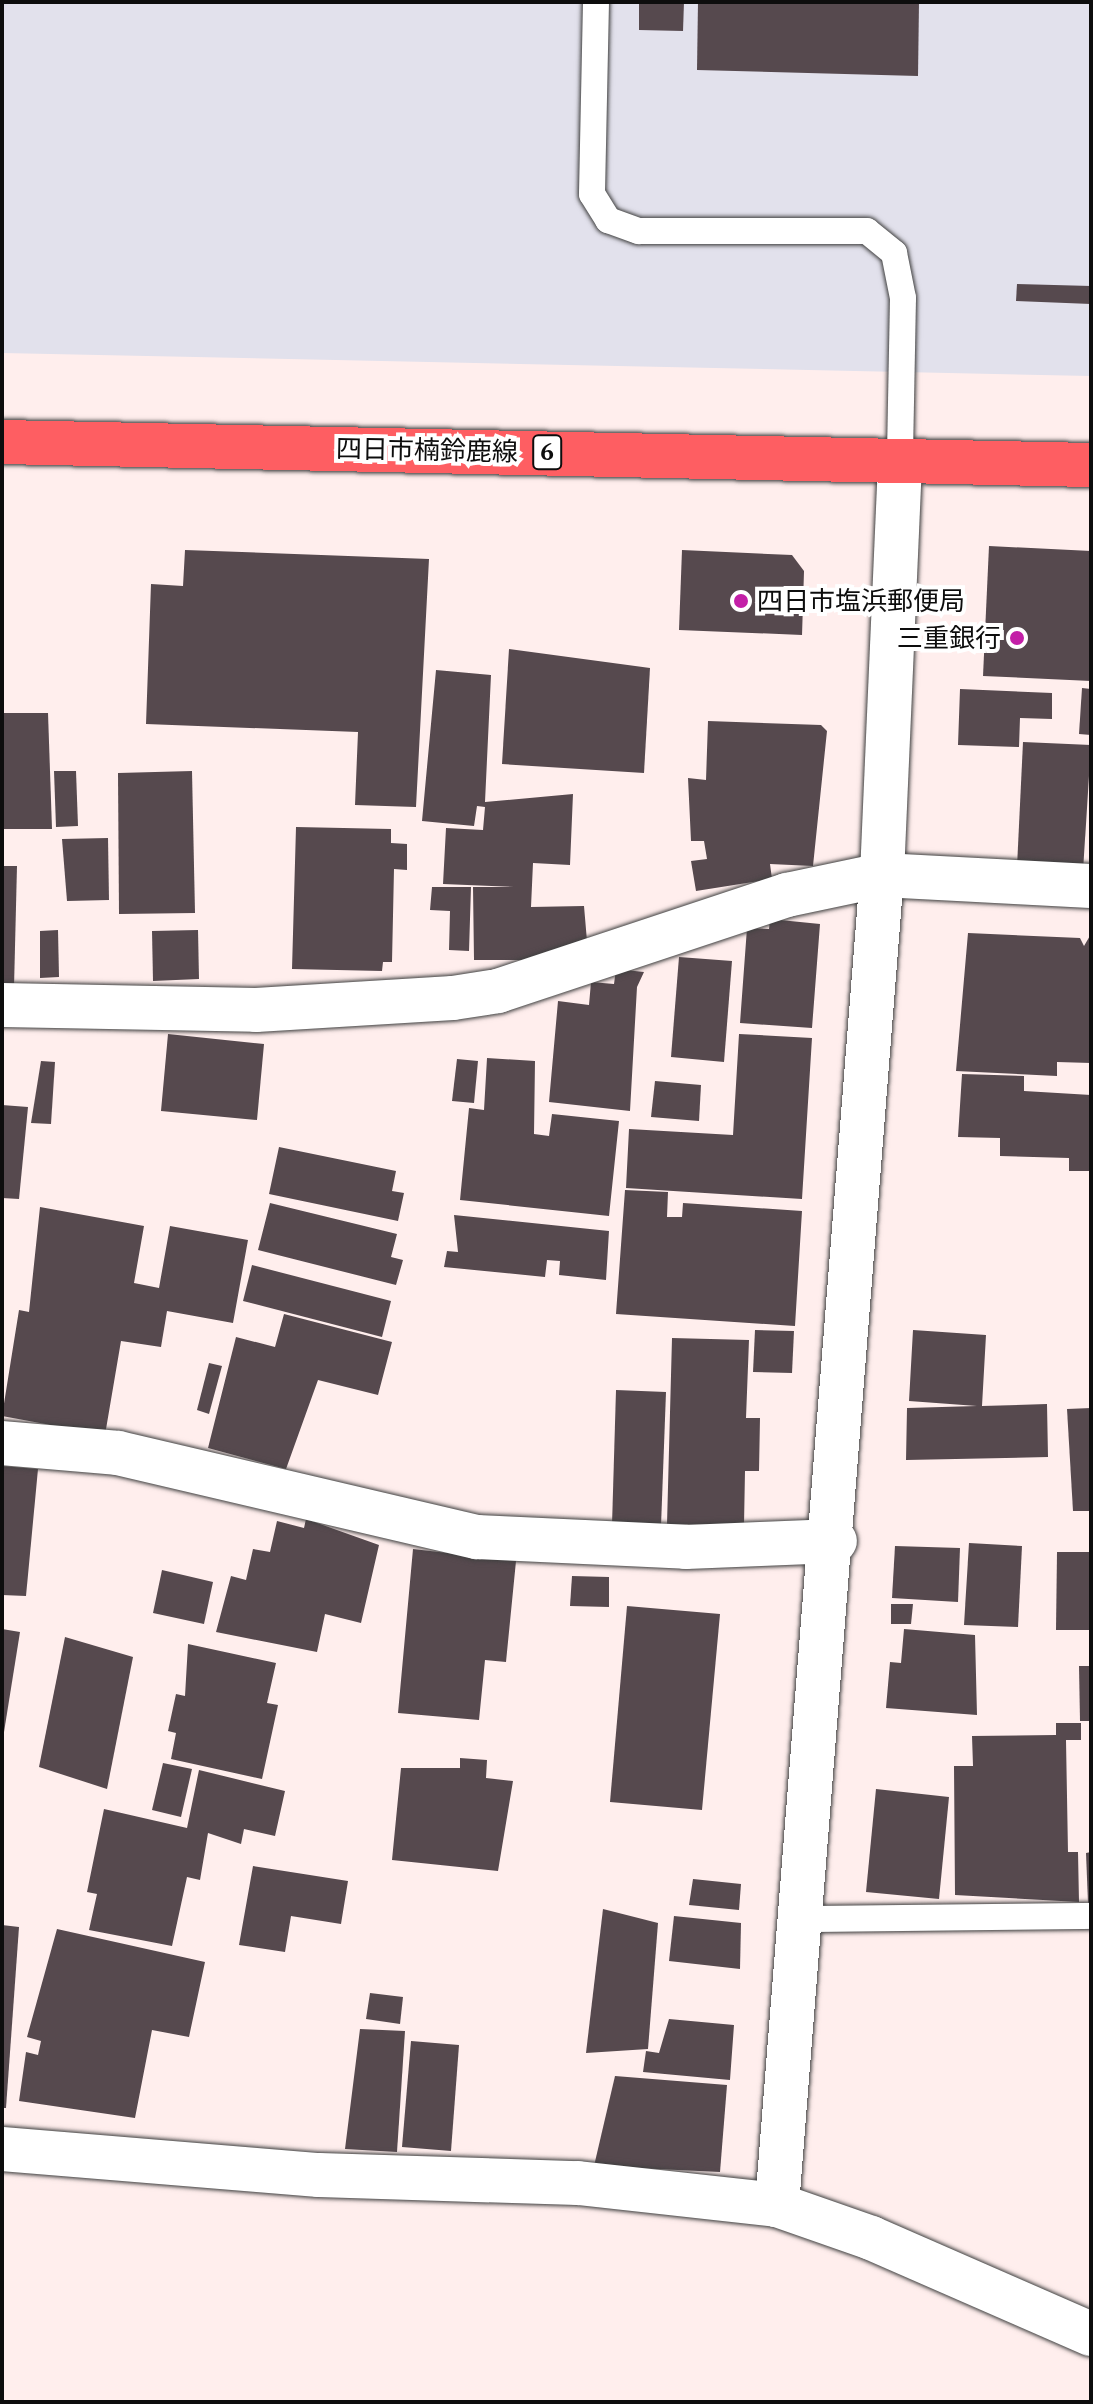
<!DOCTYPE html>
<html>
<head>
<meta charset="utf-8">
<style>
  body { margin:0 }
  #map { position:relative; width:1093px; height:2404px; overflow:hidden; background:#ffeeed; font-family:"PT Serif","Noto Sans JP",serif }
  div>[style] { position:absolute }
  .industrial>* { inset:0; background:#e2e1ec }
  .building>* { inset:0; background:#56494e }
  .roads { filter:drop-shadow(0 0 2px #404040) drop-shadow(0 0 2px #404040) }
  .service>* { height:26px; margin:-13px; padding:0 13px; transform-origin:13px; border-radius:13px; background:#fff }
  .minor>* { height:44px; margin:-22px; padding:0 22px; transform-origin:22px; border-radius:22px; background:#fff }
  .tertiary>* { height:44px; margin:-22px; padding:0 22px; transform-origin:22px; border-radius:22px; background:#fff }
  .primary>* { height:44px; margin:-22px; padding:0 22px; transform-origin:22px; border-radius:22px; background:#fe5e62 }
  .dots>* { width:22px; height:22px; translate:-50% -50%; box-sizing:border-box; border:4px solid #fff; border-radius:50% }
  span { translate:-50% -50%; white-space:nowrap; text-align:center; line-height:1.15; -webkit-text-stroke:8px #fff; paint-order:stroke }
  .shield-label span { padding:2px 6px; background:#fff; border:2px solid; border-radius:6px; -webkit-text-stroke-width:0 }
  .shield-label { font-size:24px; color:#0d0d0d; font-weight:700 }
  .street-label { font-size:26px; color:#0d0d0d }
  .poi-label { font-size:26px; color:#0d0d0d }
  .left { translate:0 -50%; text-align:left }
  .right { translate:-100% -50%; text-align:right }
  .frame { position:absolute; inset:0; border:4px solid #0d0d0d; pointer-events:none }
</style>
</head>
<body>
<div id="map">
  <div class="industrial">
    <div style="clip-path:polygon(2px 2px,1091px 2px,1091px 376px,2px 353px)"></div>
  </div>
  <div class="building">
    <div style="clip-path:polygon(639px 2px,684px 2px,683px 31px,639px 30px)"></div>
    <div style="clip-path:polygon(698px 2px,919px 2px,918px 76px,697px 70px)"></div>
    <div style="clip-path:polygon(1017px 284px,1091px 286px,1091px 304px,1016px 301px)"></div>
    <div style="clip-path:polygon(989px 546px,1091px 551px,1091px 681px,983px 676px)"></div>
    <div style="clip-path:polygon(185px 550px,429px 559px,416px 807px,355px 805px,358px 732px,146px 724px,151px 584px,183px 586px)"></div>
    <div style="clip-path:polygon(682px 550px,792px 555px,804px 571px,802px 635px,679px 630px)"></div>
    <div style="clip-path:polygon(509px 649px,650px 668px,644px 773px,502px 764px)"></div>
    <div style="clip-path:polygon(436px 670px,491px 675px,485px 802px,573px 794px,570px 865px,533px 863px,531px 907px,584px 906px,587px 941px,525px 960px,474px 960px,473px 887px,514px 887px,443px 884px,446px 828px,483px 830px,485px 807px,477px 806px,474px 826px,422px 821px)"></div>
    <div style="clip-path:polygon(1082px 688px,1091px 689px,1091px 735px,1079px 734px)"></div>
    <div style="clip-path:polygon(960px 689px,1052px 693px,1052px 719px,1020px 718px,1019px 747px,958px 745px)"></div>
    <div style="clip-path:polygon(2px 713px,48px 713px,52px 829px,2px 829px)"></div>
    <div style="clip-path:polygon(708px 721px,821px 725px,827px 731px,813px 866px,770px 864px,772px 879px,696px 891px,691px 861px,707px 859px,704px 841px,691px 841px,688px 778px,706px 780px)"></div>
    <div style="clip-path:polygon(1023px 742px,1091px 745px,1083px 871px,1017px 867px)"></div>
    <div style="clip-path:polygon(54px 771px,76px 771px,78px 826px,56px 827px)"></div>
    <div style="clip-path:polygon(192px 771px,195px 913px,119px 914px,118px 773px)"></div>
    <div style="clip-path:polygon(296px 827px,391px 829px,391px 843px,407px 844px,407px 870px,394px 869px,392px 962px,383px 962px,382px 971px,292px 969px)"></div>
    <div style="clip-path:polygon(108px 838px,109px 900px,67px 901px,62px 839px)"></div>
    <div style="clip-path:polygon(2px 866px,17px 866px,14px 987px,2px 987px)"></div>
    <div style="clip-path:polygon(432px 887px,471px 887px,469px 951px,449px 950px,450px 911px,430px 910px)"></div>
    <div style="clip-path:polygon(770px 919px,820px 924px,812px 1028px,740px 1023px,747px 928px,769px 929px)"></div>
    <div style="clip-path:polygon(58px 930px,59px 977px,40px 978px,40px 931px)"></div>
    <div style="clip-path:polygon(198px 930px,199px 979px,153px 981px,152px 931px)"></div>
    <div style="clip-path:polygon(968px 933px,1080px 938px,1084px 946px,1091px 934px,1091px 1063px,1057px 1062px,1057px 1076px,956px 1071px)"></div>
    <div style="clip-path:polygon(679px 957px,732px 961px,724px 1062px,671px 1057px)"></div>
    <div style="clip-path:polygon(616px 969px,644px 972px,637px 987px,630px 1111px,549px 1102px,558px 1001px,589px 1005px,591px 982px,614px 984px)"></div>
    <div style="clip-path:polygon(168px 1034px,264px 1044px,257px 1120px,161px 1111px)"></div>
    <div style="clip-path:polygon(739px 1034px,812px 1038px,802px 1199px,626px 1188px,629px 1129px,733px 1135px)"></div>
    <div style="clip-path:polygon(487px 1058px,535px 1061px,534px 1134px,549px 1136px,552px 1114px,619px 1121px,609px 1216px,460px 1200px,469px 1108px,484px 1110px)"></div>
    <div style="clip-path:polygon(457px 1059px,478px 1061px,474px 1103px,452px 1101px)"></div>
    <div style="clip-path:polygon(41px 1061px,55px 1062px,51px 1124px,31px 1123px)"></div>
    <div style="clip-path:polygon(962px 1074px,1024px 1076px,1024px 1091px,1091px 1095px,1091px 1171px,1069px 1171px,1069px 1158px,1000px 1156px,1000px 1138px,958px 1137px)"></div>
    <div style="clip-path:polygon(655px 1081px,701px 1085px,699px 1121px,651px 1117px)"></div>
    <div style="clip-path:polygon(2px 1105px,28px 1107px,19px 1199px,2px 1198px)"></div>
    <div style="clip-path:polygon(279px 1147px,396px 1171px,392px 1191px,404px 1193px,398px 1221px,269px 1194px)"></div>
    <div style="clip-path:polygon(625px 1190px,668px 1192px,667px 1217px,682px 1217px,683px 1203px,802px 1211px,795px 1326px,616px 1314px)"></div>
    <div style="clip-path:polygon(270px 1203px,397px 1234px,391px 1257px,403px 1260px,396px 1285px,258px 1250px)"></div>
    <div style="clip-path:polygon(40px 1207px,144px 1226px,134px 1283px,159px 1288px,170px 1226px,248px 1240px,233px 1323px,167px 1311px,161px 1347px,121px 1341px,105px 1435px,2px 1416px,19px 1310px,29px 1312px)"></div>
    <div style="clip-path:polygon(454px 1215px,609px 1231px,606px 1280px,559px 1275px,560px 1261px,547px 1260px,545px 1277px,444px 1267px,447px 1251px,458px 1252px)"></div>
    <div style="clip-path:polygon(252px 1265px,391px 1301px,382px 1337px,243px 1301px)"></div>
    <div style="clip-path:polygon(284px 1314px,392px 1342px,378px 1395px,318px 1380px,286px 1469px,208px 1448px,236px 1337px,275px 1347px)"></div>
    <div style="clip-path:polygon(755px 1330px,794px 1331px,792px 1373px,753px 1372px)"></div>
    <div style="clip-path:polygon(913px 1330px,986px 1335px,982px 1406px,1047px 1404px,1048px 1457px,906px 1460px,907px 1408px,977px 1406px,909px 1401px)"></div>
    <div style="clip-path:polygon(672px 1338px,749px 1340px,746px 1418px,760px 1418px,759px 1471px,745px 1471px,744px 1525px,667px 1524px)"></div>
    <div style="clip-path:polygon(209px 1363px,222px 1366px,209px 1414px,197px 1410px)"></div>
    <div style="clip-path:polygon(616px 1390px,666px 1392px,661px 1526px,612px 1525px)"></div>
    <div style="clip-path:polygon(1091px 1408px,1091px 1511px,1073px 1511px,1067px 1409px)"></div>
    <div style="clip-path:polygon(2px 1466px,38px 1469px,26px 1596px,2px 1595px)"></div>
    <div style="clip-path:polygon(306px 1519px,379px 1545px,361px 1623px,325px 1614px,317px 1652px,216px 1632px,231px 1576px,246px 1580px,253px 1549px,270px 1552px,277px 1521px,304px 1528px)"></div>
    <div style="clip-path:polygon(969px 1543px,1022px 1546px,1018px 1627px,964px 1625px)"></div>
    <div style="clip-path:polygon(895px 1546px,960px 1548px,958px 1602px,892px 1598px)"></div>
    <div style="clip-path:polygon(413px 1549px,516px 1561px,506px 1662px,485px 1660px,479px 1720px,398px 1713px)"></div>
    <div style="clip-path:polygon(1057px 1552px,1091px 1552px,1091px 1630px,1056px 1630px)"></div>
    <div style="clip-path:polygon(162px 1570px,213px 1582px,204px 1624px,153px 1613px)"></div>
    <div style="clip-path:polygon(572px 1576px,609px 1577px,609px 1607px,570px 1606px)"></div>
    <div style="clip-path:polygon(891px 1604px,913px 1604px,911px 1624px,891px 1624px)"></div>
    <div style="clip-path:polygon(627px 1606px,720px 1614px,702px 1810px,610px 1802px)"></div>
    <div style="clip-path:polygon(2px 1629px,20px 1632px,4px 1732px,2px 1731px)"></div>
    <div style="clip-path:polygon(904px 1629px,975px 1635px,977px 1715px,886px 1708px,890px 1662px,901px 1663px)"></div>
    <div style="clip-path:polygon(65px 1637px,133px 1657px,107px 1789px,39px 1767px)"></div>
    <div style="clip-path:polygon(188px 1644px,276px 1663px,267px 1703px,278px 1705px,262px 1779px,171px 1759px,176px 1733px,168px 1731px,176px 1694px,185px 1696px)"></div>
    <div style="clip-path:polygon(1079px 1666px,1091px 1666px,1091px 1721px,1080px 1721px)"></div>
    <div style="clip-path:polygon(1056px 1723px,1081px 1723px,1081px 1740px,1066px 1740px,1068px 1852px,1078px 1852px,1079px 1902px,955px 1895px,954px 1766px,973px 1766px,972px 1736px,1056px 1735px)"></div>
    <div style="clip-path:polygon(460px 1758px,487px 1760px,486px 1778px,513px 1781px,498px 1871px,392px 1860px,401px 1768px,460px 1768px)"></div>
    <div style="clip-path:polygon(163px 1763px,192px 1769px,181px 1817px,152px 1810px)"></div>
    <div style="clip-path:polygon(199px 1770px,285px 1791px,275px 1836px,244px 1829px,241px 1844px,208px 1833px,200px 1880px,187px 1877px,172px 1946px,89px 1930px,97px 1894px,87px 1892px,104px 1809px,187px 1828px)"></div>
    <div style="clip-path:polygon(876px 1789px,949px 1797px,939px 1899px,866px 1892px)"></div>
    <div style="clip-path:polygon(1091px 1852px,1091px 1903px,1088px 1903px,1086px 1853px)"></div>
    <div style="clip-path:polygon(253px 1866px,348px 1881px,341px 1924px,291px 1916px,285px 1952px,239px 1945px)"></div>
    <div style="clip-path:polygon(693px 1879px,741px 1884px,739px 1910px,689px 1905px)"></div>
    <div style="clip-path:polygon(603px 1909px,658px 1923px,648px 2049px,586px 2053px)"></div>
    <div style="clip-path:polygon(674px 1916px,741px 1923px,740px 1969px,669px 1961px)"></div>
    <div style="clip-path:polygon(2px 1925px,19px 1927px,6px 2108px,2px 2108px)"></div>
    <div style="clip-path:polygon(57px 1929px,205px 1962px,189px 2037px,152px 2030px,135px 2118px,19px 2101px,26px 2052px,38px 2055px,41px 2041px,27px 2037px)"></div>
    <div style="clip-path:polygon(370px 1993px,403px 1997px,400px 2024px,366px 2019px)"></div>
    <div style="clip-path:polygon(669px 2019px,734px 2025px,730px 2080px,643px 2072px,646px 2051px,659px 2053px)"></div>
    <div style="clip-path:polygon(360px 2029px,405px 2031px,397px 2152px,345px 2149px)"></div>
    <div style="clip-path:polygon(411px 2041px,459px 2045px,451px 2151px,402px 2147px)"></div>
    <div style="clip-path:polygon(615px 2076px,727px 2085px,720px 2172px,594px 2166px)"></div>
  </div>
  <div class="roads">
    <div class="service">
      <div style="left:596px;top:2px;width:192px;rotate:91.2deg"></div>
      <div style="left:592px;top:194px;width:31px;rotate:58deg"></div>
      <div style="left:608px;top:220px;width:33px;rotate:20deg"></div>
      <div style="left:639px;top:231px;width:228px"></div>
      <div style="left:867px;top:231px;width:35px;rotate:39deg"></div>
      <div style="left:894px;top:253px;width:46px;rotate:78.7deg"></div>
      <div style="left:903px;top:298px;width:160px;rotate:91.1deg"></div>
      <div style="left:804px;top:1919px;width:287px;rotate:-0.6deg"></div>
    </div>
    <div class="minor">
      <div style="left:2px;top:1005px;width:254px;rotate:1.1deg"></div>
      <div style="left:256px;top:1010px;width:197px;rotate:-3.5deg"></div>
      <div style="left:453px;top:998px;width:46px;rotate:-8.8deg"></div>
      <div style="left:498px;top:991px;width:305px;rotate:-18.4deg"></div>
      <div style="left:787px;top:895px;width:97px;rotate:-11.9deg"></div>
      <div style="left:882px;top:875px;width:209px;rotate:3deg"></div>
      <div style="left:2px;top:1443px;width:116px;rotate:4.9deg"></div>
      <div style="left:118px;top:1453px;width:369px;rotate:13.2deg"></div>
      <div style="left:477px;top:1537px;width:209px;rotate:2.7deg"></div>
      <div style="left:686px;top:1547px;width:149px;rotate:-2.3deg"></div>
      <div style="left:2px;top:2149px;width:318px;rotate:4.7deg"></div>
      <div style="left:319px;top:2175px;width:259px;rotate:1.8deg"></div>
      <div style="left:578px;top:2183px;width:200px;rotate:6.3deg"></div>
      <div style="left:777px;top:2205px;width:100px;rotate:19.3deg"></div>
      <div style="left:871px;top:2238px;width:240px;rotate:23.6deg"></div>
    </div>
    <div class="tertiary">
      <div style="left:777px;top:2205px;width:1334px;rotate:-85.49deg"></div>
      <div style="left:882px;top:875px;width:417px;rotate:-87.5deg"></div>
    </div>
    <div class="primary">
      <div style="left:2px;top:442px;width:1089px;rotate:1.21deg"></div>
    </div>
  </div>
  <div class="dots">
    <div style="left:741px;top:601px;background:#c31fa7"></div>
    <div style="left:1017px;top:638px;background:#c31fa7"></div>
  </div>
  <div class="shield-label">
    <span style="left:547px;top:452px">6</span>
  </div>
  <div class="street-label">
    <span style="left:427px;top:450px;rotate:1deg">四日市楠鈴鹿線</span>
  </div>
  <div class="poi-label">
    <span class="left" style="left:757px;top:601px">四日市塩浜郵便局</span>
    <span class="right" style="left:1001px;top:638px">三重銀行</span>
  </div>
  <div class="frame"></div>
</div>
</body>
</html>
